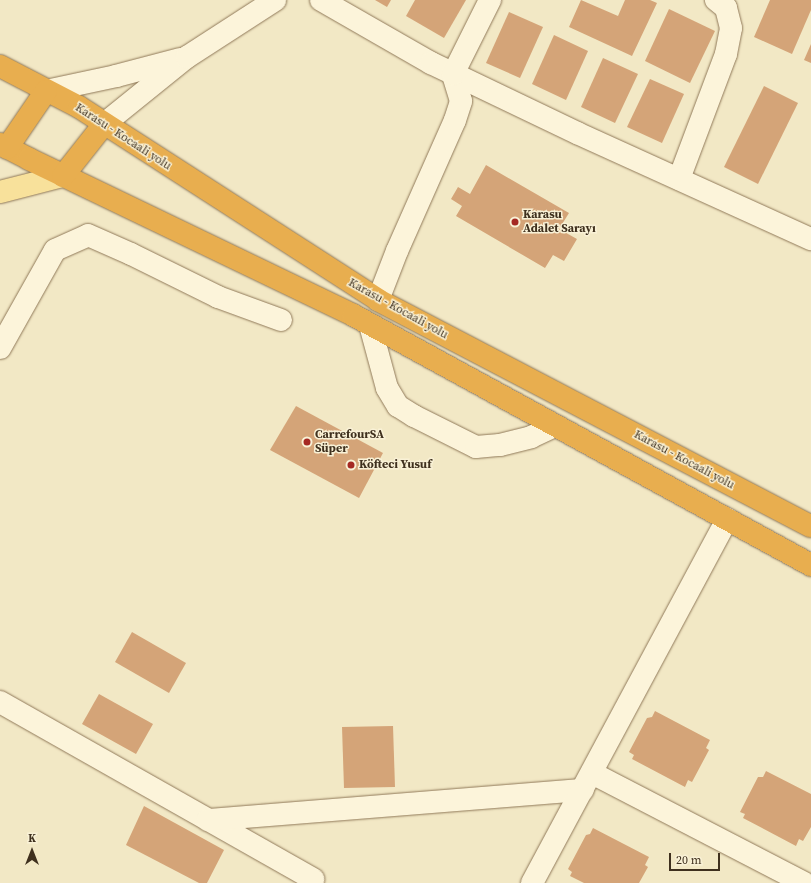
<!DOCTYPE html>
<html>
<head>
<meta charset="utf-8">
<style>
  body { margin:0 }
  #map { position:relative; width:811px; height:883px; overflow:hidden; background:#f2e8c5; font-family:"Source Serif 4",serif }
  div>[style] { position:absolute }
  .building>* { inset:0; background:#d4a478 }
  .roads { filter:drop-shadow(0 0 1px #907959) drop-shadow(0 0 1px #907959) }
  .minor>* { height:22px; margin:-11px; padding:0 11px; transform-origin:11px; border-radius:11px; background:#fcf4da }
  .major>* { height:22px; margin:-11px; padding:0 11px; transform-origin:11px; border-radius:11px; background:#f8e19b }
  .highway>* { height:22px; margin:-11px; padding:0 11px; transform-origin:11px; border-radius:11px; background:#e8ae4f }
  .dots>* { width:11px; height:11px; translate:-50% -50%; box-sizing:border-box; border:2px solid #f9f1d6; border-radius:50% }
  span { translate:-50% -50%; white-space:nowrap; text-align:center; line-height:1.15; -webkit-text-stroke:3px #f9f1d6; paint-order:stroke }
  .street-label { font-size:12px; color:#3f301e }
  .poi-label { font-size:12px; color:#3f301e; font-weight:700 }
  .left { translate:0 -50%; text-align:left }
  .north { position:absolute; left:12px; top:831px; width:40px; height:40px; -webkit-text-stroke:3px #f9f1d6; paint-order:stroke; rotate:0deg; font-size:11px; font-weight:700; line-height:16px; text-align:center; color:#3f301e }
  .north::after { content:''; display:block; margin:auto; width:14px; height:18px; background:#3f301e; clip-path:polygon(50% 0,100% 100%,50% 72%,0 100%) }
  .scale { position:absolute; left:669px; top:853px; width:51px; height:18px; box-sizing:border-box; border:2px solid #3f301e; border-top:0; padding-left:5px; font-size:12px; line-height:14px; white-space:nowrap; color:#3f301e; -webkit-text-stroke:3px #f9f1d6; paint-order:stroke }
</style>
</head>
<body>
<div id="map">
  <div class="building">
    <div style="clip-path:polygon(375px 0,391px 0,387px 7px)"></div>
    <div style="clip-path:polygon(415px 0,466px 0,444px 38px,406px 16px)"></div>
    <div style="clip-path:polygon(581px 0,618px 16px,625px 0,650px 0,657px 3px,632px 56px,569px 27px)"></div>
    <div style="clip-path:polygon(770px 0,811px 0,811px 10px,792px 54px,754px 37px)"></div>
    <div style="clip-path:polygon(669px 9px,715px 31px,690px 83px,645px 61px)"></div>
    <div style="clip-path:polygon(509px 12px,543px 27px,520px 78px,486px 63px)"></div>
    <div style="clip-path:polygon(554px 35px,588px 51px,566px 100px,532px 84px)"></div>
    <div style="clip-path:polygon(811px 44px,811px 63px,804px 60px)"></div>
    <div style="clip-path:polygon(603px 58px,638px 74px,615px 123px,581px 107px)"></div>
    <div style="clip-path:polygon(650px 79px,684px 94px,662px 143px,627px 127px)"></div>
    <div style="clip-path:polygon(764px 86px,798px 103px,758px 184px,724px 167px)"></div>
    <div style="clip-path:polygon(486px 165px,569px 213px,559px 229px,577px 239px,564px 261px,553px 255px,545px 268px,456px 216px,462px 206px,451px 199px,458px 187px,470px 194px)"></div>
    <div style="clip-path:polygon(296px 406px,383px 453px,359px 498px,270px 450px)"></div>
    <div style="clip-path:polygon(132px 632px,186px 663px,169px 693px,115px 662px)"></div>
    <div style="clip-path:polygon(99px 694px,153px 724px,136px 754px,82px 724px)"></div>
    <div style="clip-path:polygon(655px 711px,710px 740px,706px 748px,709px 750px,692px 782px,688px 780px,685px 787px,632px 759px,634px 755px,629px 752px,647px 718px,652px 717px)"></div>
    <div style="clip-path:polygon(393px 726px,395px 787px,344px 788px,342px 727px)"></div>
    <div style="clip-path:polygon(766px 771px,811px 794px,811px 827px,803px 841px,799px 839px,796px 846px,743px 818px,745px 814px,740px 812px,758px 777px,763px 777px)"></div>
    <div style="clip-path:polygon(144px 806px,224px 850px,207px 883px,199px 883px,126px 845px)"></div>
    <div style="clip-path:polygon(593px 828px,649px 857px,645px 865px,648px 867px,639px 883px,584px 883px,570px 876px,572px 872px,568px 869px,586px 835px,590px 834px)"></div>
  </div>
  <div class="roads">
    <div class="minor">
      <div style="left:321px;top:0;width:127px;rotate:29.8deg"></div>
      <div style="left:431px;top:63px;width:162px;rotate:25.6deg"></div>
      <div style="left:577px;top:133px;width:257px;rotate:24.4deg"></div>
      <div style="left:46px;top:91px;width:72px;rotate:-12.1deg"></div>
      <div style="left:116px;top:76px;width:66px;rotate:-14.9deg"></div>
      <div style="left:104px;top:124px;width:107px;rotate:-38.9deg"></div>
      <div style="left:187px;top:57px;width:105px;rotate:-32.9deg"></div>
      <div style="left:679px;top:179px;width:134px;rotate:-69.4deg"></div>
      <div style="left:726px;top:54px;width:26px;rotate:-79deg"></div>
      <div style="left:731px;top:28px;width:21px;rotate:-104deg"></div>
      <div style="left:726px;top:8px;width:13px;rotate:-141deg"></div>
      <div style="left:378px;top:300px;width:53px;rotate:-68.8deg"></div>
      <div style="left:397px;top:251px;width:143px;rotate:-66.1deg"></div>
      <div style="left:455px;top:120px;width:20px;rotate:-72deg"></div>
      <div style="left:461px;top:101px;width:28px;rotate:-107deg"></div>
      <div style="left:453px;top:74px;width:83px;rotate:-63.4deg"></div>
      <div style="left:370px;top:325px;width:65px;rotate:74.9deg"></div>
      <div style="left:387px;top:388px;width:21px;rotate:59deg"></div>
      <div style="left:398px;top:406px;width:19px;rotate:32deg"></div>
      <div style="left:414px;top:416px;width:69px;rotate:26.6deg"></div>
      <div style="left:476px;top:447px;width:24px;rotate:-5deg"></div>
      <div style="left:500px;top:445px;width:32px;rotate:-14deg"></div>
      <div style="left:531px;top:437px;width:26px;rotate:-25deg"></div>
      <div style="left:0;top:348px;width:112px;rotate:-60.7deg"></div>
      <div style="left:55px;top:250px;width:36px;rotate:-24deg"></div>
      <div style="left:88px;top:235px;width:47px;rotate:23.8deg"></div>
      <div style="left:131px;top:254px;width:97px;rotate:26.3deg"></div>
      <div style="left:218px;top:297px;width:67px;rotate:20.1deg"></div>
      <div style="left:0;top:702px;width:360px;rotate:29.5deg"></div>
      <div style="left:592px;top:773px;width:239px;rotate:27.4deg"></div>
      <div style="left:208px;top:820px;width:376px;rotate:-4.6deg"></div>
      <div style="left:532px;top:883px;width:413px;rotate:-61.8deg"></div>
    </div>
    <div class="major">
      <div style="left:0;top:192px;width:65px;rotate:-14.3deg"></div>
    </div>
    <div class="highway">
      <div style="left:0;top:66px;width:89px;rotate:27.4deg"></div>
      <div style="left:79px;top:107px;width:356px;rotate:32.8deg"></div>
      <div style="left:378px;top:300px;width:488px;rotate:27.6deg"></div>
      <div style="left:0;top:144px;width:33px;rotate:27deg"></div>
      <div style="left:29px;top:159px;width:360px;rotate:25.7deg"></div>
      <div style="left:353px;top:315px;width:522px;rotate:28.63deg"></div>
      <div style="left:7px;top:148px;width:69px;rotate:-55.6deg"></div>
      <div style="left:63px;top:176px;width:66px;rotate:-51.7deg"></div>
    </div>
  </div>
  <div class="dots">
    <div style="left:515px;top:222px;background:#a52923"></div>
    <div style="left:307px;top:442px;background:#a52923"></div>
    <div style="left:351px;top:465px;background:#a52923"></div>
  </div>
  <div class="street-label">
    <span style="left:123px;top:137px;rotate:33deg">Karasu - Kocaali yolu</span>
    <span style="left:398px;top:309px;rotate:29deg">Karasu - Kocaali yolu</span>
    <span style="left:684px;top:460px;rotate:28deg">Karasu - Kocaali yolu</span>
  </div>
  <div class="poi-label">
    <span class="left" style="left:523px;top:222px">Karasu<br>Adalet Sarayı</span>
    <span class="left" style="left:315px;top:442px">CarrefourSA<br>Süper</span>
    <span class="left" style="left:359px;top:465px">Köfteci Yusuf</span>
  </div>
  <div class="north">K</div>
  <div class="scale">20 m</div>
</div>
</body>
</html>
